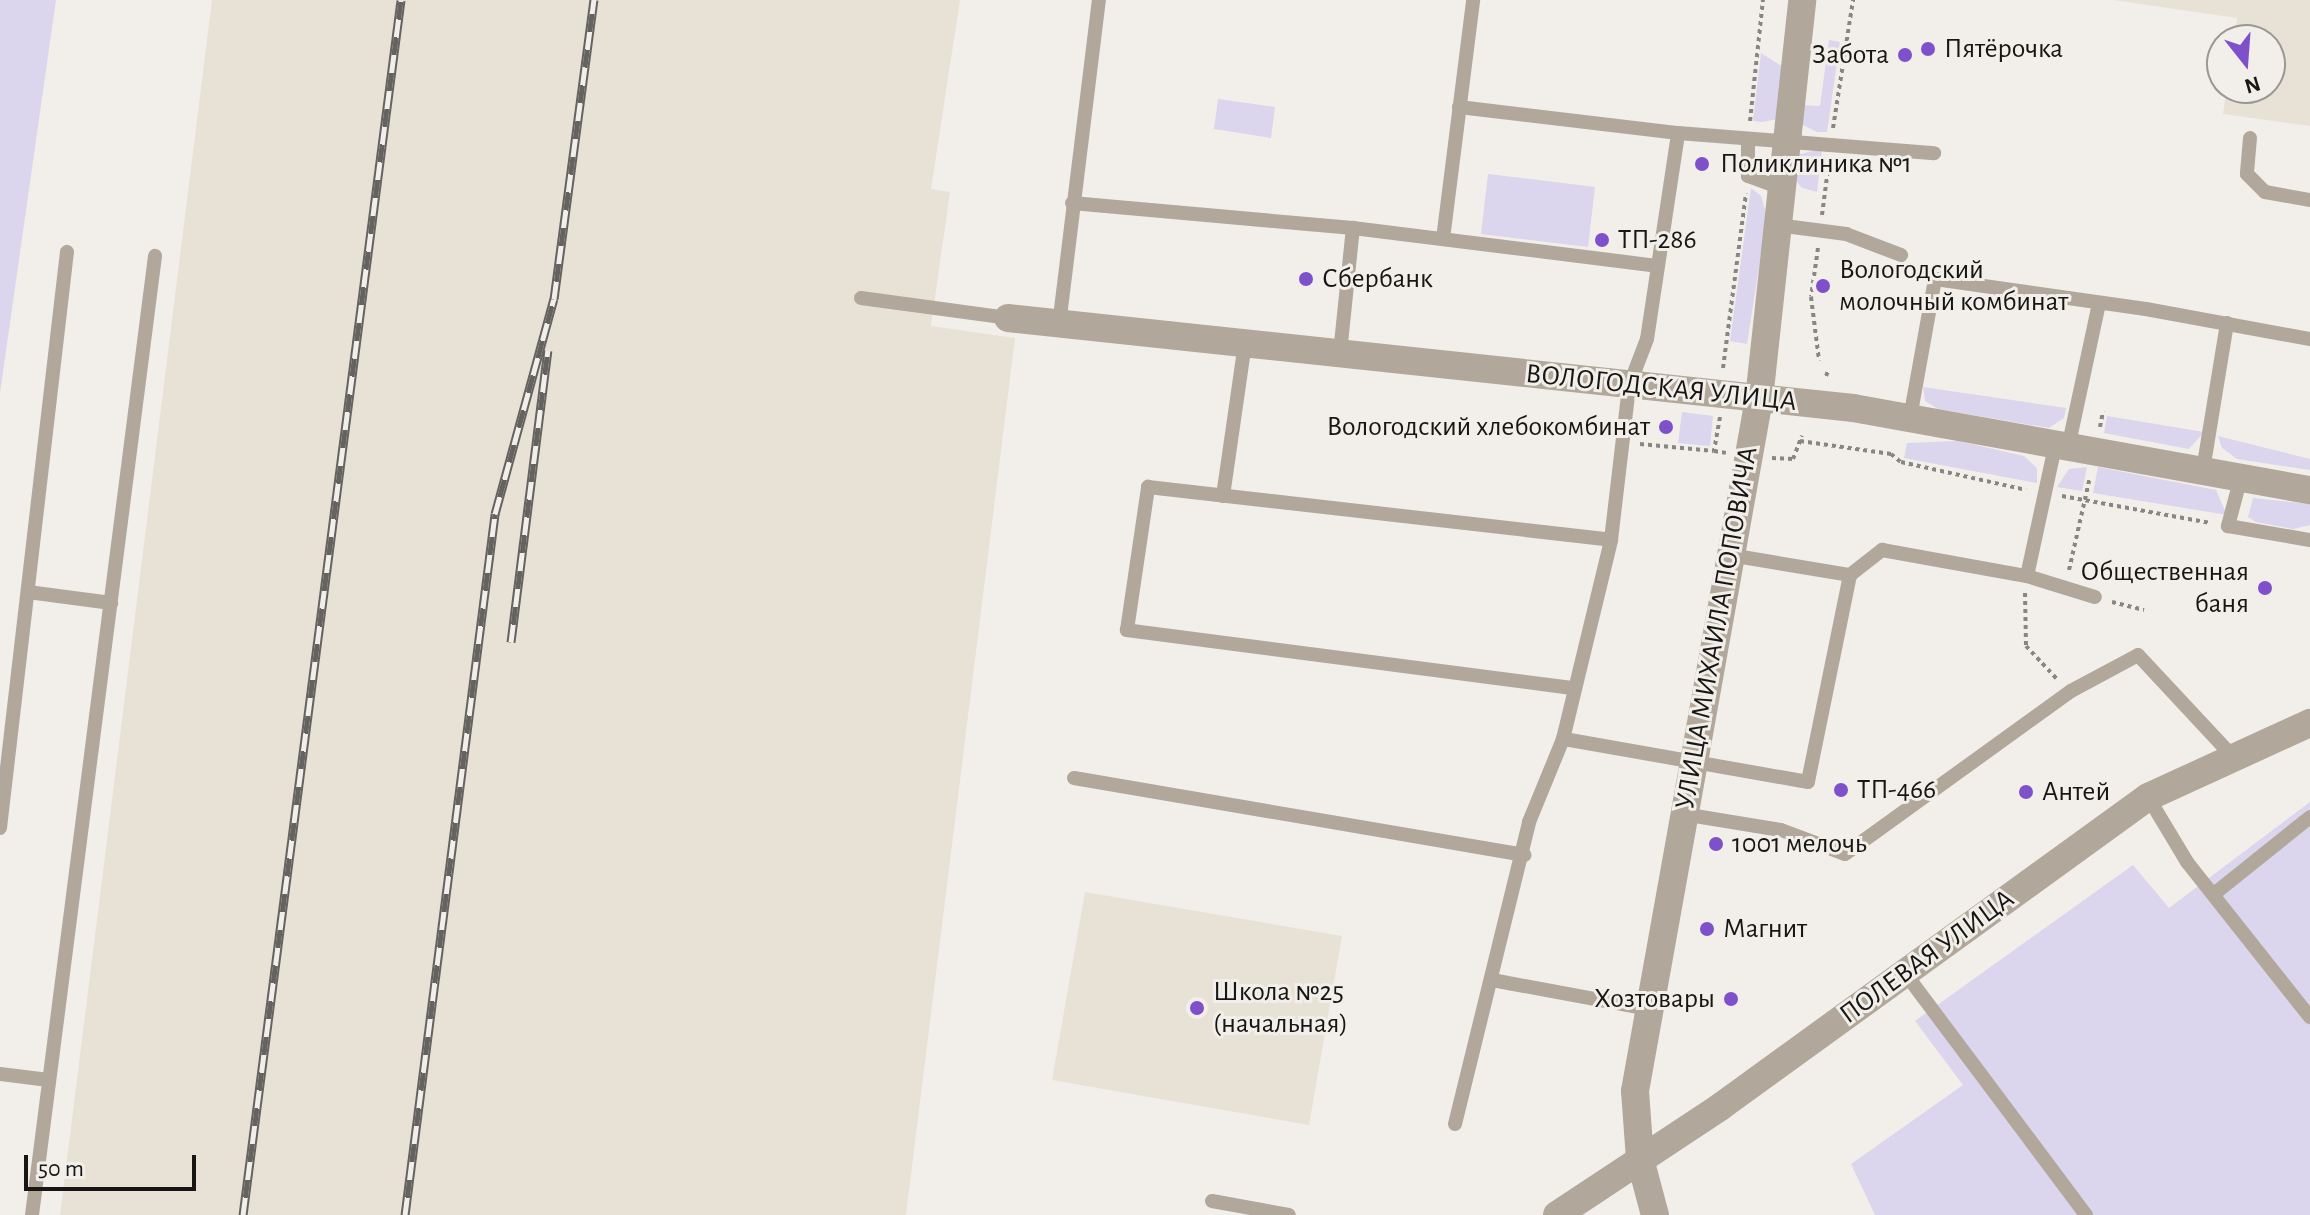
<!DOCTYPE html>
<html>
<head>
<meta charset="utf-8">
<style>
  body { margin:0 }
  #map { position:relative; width:2310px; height:1215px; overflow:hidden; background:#f2efea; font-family:"Alegreya Sans",sans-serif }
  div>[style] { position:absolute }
  .built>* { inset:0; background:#e8e1d6 }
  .green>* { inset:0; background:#dbd5ed }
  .path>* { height:4px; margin-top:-2px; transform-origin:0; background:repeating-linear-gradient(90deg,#888683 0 4px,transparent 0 8px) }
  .service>* { height:14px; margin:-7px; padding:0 7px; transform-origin:7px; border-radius:7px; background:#b1a89b }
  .minor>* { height:28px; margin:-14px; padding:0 14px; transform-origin:14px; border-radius:14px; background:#b1a89b }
  .rail>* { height:9px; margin-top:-4.5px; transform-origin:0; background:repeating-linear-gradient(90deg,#f2efea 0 18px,#656360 0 36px); box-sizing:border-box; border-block:2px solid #656360 }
  .dots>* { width:22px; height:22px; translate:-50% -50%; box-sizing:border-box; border:4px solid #f2efea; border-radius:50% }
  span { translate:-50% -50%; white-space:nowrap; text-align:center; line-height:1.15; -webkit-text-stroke:6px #f2efea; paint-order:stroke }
  .poi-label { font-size:28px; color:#171614 }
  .left { translate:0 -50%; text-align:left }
  .right { translate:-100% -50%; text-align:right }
  .street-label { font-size:28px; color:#171614 }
  .north { position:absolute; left:2206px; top:24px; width:80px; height:80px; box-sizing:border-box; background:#f2efea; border:2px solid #9a9894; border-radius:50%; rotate:163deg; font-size:22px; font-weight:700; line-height:32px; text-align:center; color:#171614 }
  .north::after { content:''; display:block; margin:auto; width:28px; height:36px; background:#7e51ca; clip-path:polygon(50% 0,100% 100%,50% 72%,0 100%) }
  .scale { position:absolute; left:24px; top:1155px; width:172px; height:36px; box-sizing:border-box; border:4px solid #171614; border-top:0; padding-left:10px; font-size:24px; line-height:28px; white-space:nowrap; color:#171614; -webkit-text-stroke:6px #f2efea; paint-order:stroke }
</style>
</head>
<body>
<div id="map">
  <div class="built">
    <div style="clip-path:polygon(212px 0,960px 0,931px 189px,950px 192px,931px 326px,1015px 338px,906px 1215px,60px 1215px)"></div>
    <div style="clip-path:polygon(2113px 0,2310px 0,2310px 126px,2223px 114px,2227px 88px,2270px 88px,2270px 40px,2234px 40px,2237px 18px)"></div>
    <div style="clip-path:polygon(1085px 892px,1342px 936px,1309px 1125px,1052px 1080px)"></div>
  </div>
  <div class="green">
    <div style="clip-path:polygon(0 0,56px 0,0 393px)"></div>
    <div style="clip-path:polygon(1829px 40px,1840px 42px,1827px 132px,1817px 132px,1803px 125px,1801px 105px,1820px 106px)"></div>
    <div style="clip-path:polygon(1761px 53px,1783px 67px,1778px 119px,1762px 122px,1753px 121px)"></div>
    <div style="clip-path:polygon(1218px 99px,1275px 107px,1271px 138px,1214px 129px)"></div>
    <div style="clip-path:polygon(1822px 149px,1817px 192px,1802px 188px,1795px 180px,1796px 155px)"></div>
    <div style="clip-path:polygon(1488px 174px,1595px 187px,1588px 247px,1481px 234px)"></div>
    <div style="clip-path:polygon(1751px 188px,1761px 196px,1767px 216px,1747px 344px,1730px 341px)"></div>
    <div style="clip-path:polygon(1923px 387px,2066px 408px,2064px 418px,2049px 428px,1938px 409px,1925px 401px)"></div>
    <div style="clip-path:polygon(1682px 412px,1713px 416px,1710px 446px,1678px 443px)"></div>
    <div style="clip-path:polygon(2107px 416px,2204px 432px,2189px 449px,2104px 433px)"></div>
    <div style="clip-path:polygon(2218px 436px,2310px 459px,2310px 470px,2237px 459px,2222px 448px)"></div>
    <div style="clip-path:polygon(1958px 441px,2024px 456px,2037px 468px,2037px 483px,1904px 458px,1907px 443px)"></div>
    <div style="clip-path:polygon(2087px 467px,2082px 491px,2057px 487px,2069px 469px)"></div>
    <div style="clip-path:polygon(2098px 467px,2216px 490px,2227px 515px,2093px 493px)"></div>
    <div style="clip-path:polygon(2253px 498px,2310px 504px,2310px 525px,2293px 529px,2256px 522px,2248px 517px)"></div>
    <div style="clip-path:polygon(2310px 802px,2310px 1215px,1875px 1215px,1851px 1164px,1963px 1085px,1915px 1021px,2133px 865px,2169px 908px)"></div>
  </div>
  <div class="path">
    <div style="left:1750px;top:121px;width:122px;rotate:-83.9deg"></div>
    <div style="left:1833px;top:128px;width:130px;rotate:-81.1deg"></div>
    <div style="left:1822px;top:215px;width:54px;rotate:-82.6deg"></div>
    <div style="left:1818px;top:248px;width:49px;rotate:98.1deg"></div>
    <div style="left:1811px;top:297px;width:64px;rotate:82.8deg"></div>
    <div style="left:1723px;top:368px;width:176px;rotate:-82.5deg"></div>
    <div style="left:1826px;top:376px;width:8px;rotate:-67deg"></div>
    <div style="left:1720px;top:417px;width:35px;rotate:100deg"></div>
    <div style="left:1714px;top:451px;width:12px;rotate:9deg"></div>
    <div style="left:2100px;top:427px;width:16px;rotate:-79deg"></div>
    <div style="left:1800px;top:441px;width:92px;rotate:8.1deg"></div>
    <div style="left:1891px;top:454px;width:13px;rotate:39deg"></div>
    <div style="left:1901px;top:462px;width:128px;rotate:12.6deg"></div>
    <div style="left:1640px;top:444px;width:74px;rotate:5.4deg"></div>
    <div style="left:1772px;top:458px;width:21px;rotate:3deg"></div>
    <div style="left:1793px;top:459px;width:25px;rotate:-69deg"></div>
    <div style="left:2062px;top:496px;width:151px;rotate:10.3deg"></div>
    <div style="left:2069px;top:570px;width:95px;rotate:-77.3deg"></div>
    <div style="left:2025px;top:593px;width:53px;rotate:88.9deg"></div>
    <div style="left:2026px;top:646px;width:45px;rotate:46.8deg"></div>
    <div style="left:2112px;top:602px;width:33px;rotate:14deg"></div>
  </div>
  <div class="service">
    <div style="left:1459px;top:107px;width:221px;rotate:6.8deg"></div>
    <div style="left:2250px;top:138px;width:36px;rotate:95deg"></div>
    <div style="left:2247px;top:174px;width:25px;rotate:45deg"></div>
    <div style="left:2265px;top:192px;width:46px;rotate:10.1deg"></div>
    <div style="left:1748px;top:140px;width:36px;rotate:90deg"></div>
    <div style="left:1748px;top:176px;width:35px;rotate:20deg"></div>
    <div style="left:1072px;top:203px;width:282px;rotate:5.1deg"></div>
    <div style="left:1353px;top:228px;width:306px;rotate:7.1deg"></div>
    <div style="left:1777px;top:225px;width:70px;rotate:7.4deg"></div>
    <div style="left:1846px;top:234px;width:59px;rotate:20.9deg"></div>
    <div style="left:1443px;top:239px;width:241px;rotate:-82.8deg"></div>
    <div style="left:861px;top:298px;width:148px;rotate:7.7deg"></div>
    <div style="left:1059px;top:325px;width:327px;rotate:-83deg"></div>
    <div style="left:1340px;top:353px;width:126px;rotate:-84.1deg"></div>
    <div style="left:1910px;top:418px;width:141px;rotate:-79.8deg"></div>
    <div style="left:1935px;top:279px;width:213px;rotate:8.1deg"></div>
    <div style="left:2146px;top:309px;width:167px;rotate:10.4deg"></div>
    <div style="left:2068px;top:448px;width:147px;rotate:-77.9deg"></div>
    <div style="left:2203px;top:470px;width:149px;rotate:-80.7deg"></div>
    <div style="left:2241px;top:477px;width:51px;rotate:104.9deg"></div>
    <div style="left:2228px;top:526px;width:83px;rotate:9.7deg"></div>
    <div style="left:1223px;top:496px;width:154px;rotate:-81.8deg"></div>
    <div style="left:1730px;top:555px;width:122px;rotate:9.5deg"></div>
    <div style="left:1850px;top:575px;width:211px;rotate:101.5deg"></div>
    <div style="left:1808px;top:782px;width:249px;rotate:-170deg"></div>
    <div style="left:1563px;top:739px;width:205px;rotate:-76.4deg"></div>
    <div style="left:1611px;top:540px;width:155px;rotate:-83.3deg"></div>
    <div style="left:1629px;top:386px;width:50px;rotate:-69deg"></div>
    <div style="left:1647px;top:339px;width:208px;rotate:-81.4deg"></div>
    <div style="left:1678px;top:133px;width:257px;rotate:4.5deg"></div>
    <div style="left:1850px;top:575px;width:41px;rotate:-38deg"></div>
    <div style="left:1882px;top:550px;width:147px;rotate:10.2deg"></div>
    <div style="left:2027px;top:576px;width:71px;rotate:17.2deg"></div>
    <div style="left:2027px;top:576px;width:133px;rotate:-77.8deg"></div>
    <div style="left:28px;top:592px;width:84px;rotate:7.5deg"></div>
    <div style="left:1572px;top:688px;width:449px;rotate:-172.6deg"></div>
    <div style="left:1127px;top:630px;width:145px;rotate:-81.6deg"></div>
    <div style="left:1148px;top:487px;width:466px;rotate:6.5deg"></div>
    <div style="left:1074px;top:778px;width:457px;rotate:9.7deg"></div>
    <div style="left:2148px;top:797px;width:76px;rotate:59deg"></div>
    <div style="left:2187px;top:862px;width:198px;rotate:51.6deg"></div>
    <div style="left:1683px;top:814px;width:99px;rotate:9.3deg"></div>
    <div style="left:1781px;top:830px;width:68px;rotate:20.6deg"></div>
    <div style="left:1845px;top:854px;width:279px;rotate:-35.8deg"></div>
    <div style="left:2071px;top:691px;width:76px;rotate:-28.2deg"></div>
    <div style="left:2138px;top:655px;width:142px;rotate:47deg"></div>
    <div style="left:0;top:828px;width:580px;rotate:-83.37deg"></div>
    <div style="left:2214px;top:894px;width:123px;rotate:-38.7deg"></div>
    <div style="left:1905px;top:973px;width:302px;rotate:53.2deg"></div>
    <div style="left:1492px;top:980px;width:160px;rotate:10.5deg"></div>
    <div style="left:0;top:1074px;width:49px;rotate:7deg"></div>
    <div style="left:1455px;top:1124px;width:311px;rotate:-76.2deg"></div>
    <div style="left:1529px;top:822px;width:90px;rotate:-67.7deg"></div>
    <div style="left:1212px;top:1201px;width:78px;rotate:10.3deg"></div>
    <div style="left:32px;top:1215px;width:967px;rotate:-82.69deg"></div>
  </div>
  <div class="minor">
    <div style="left:1008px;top:318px;width:850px;rotate:6.08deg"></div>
    <div style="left:1853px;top:408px;width:464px;rotate:10.2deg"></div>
    <div style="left:1557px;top:1215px;width:196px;rotate:-33.5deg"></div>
    <div style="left:1720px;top:1107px;width:528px;rotate:-35.92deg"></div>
    <div style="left:2148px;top:797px;width:178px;rotate:-24.6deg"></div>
    <div style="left:1655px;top:1215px;width:58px;rotate:-105deg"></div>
    <div style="left:1640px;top:1159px;width:68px;rotate:-94.2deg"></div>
    <div style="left:1635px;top:1091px;width:703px;rotate:-79.84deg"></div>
    <div style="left:1759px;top:399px;width:401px;rotate:-83.8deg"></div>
  </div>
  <div class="rail">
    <div style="left:511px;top:642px;width:294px;rotate:-82.8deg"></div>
    <div style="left:243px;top:1215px;width:1225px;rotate:-82.59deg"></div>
    <div style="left:405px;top:1215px;width:707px;rotate:-82.68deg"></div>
    <div style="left:495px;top:514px;width:223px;rotate:-74.7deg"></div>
    <div style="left:554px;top:299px;width:302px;rotate:-82.4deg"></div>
  </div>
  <div class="dots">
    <div style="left:1928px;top:49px;background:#7e51ca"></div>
    <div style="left:1905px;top:55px;background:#7e51ca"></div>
    <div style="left:1702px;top:164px;background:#7e51ca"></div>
    <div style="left:1602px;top:240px;background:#7e51ca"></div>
    <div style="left:1306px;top:279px;background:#7e51ca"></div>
    <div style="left:1823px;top:286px;background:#7e51ca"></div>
    <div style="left:1666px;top:427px;background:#7e51ca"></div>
    <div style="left:2265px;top:588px;background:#7e51ca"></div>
    <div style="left:1841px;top:790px;background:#7e51ca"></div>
    <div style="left:2026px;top:792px;background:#7e51ca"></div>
    <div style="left:1716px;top:844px;background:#7e51ca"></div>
    <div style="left:1707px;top:929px;background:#7e51ca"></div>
    <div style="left:1731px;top:999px;background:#7e51ca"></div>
    <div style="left:1197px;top:1008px;background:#7e51ca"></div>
  </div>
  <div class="poi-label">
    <span class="left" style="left:1944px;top:49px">Пятёрочка</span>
    <span class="right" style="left:1889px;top:55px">Забота</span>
    <span class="left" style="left:1720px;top:164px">Поликлиника №1</span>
    <span class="left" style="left:1618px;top:240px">ТП-286</span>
    <span class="left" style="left:1839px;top:286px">Вологодский<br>молочный комбинат</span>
    <span class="left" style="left:1322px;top:279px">Сбербанк</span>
    <span class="right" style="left:1650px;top:427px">Вологодский хлебокомбинат</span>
    <span class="right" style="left:2249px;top:588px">Общественная<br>баня</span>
    <span class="left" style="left:1857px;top:790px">ТП-466</span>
    <span class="left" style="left:2042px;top:792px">Антей</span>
    <span class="left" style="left:1732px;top:844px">1001 мелочь</span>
    <span class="left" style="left:1723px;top:929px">Магнит</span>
    <span class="left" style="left:1213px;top:1008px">Школа №25<br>(начальная)</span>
    <span class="right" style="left:1715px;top:999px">Хозтовары</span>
  </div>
  <div class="street-label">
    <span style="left:1661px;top:388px;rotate:6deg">ВОЛОГОДСКАЯ УЛИЦА</span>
    <span style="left:1717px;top:628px;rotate:-80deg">УЛИЦА МИХАИЛА ПОПОВИЧА</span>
    <span style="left:1927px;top:957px;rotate:-36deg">ПОЛЕВАЯ УЛИЦА</span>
  </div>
  <div class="north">N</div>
  <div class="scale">50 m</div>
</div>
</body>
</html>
